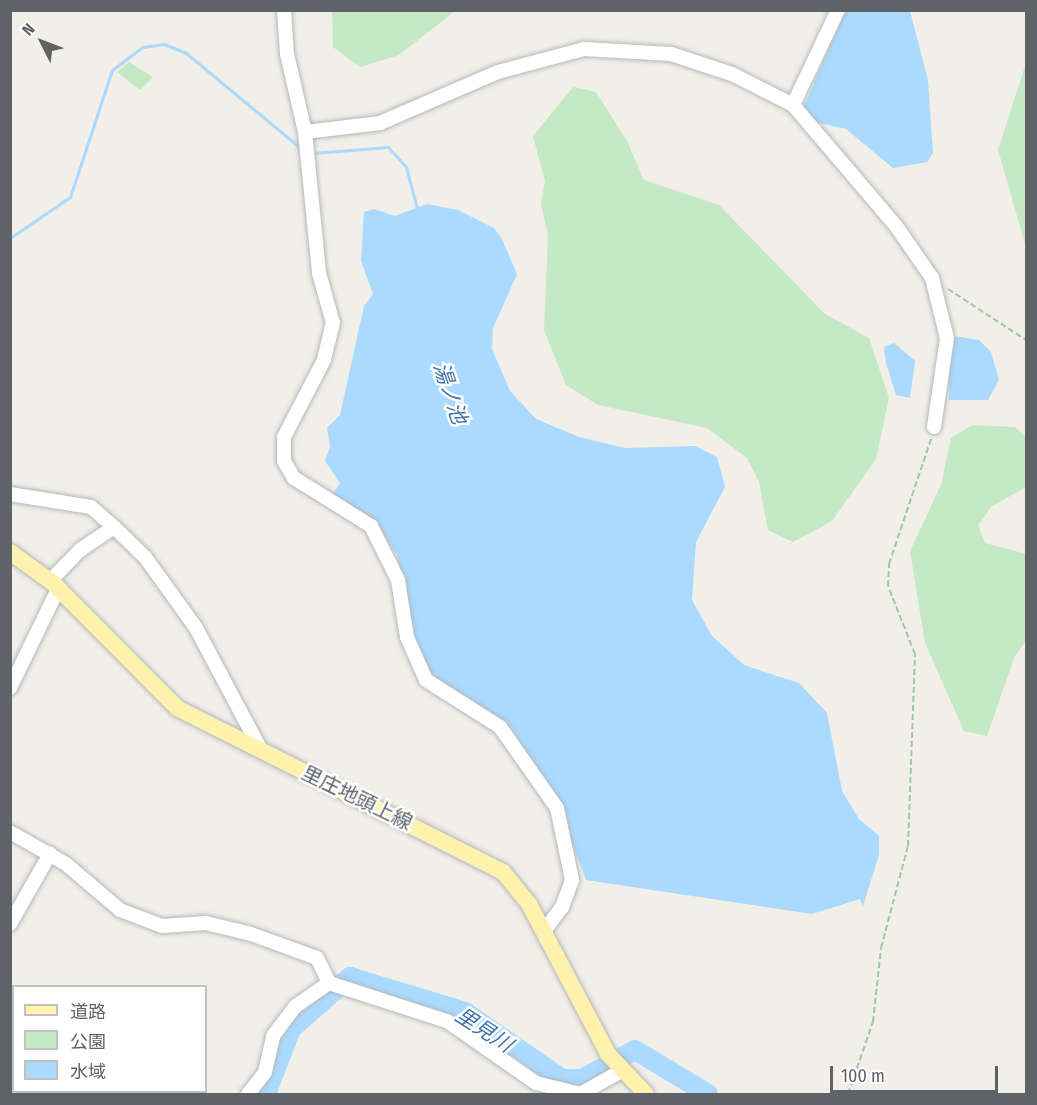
<!DOCTYPE html>
<html>
<head>
<meta charset="utf-8">
<style>
  body { margin:0 }
  #map { position:relative; width:1037px; height:1105px; overflow:hidden; background:#f1efe8; font-family:"Fira Sans Condensed","Noto Sans JP",sans-serif }
  div>[style] { position:absolute }
  .green>* { inset:0; background:#c5e8c5 }
  .water>* { inset:0; background:#aadaff }
  .stream>* { height:3px; margin:-1.5px; padding:0 1.5px; transform-origin:1.5px; border-radius:1.5px; background:#aadaff }
  .river>* { height:20px; margin:-10px; padding:0 10px; transform-origin:10px; border-radius:10px; background:#aadaff }
  .path>* { height:2px; margin-top:-1px; transform-origin:0; background:repeating-linear-gradient(90deg,#9cc7a9 0 6px,transparent 0 9px) }
  .roads { filter:drop-shadow(0 0 2px #b5b8bc) drop-shadow(0 0 2px #b5b8bc) }
  .minor>* { height:14px; margin:-7px; padding:0 7px; transform-origin:7px; border-radius:7px; background:#fff }
  .major>* { height:16px; margin:-8px; padding:0 8px; transform-origin:8px; border-radius:8px; background:#fff2af }
  span { translate:-50% -50%; white-space:nowrap; text-align:center; line-height:1.15; -webkit-text-stroke:5px #fff; paint-order:stroke }
  .street-label { font-size:20px; color:#5f6368 }
  .water-label { font-size:21px; color:#4174aa; font-style:italic }
  .frame { position:absolute; inset:0; border:12px solid #5f6368; pointer-events:none }
  .legend { position:absolute; left:12px; top:985px; width:195px; height:108px; box-sizing:border-box; background:#fff; border:2px solid #bfc1c3; margin:0; padding:8px 10px; list-style:none; font-size:18px; color:#5f6368 }
  .legend li { display:flex; align-items:center; gap:12px; height:30px }
  .legend b { width:30px; border:2px solid #bfc1c3 }
  .north { position:absolute; left:12px; top:12px; width:60px; height:60px; -webkit-text-stroke:4px #fff; paint-order:stroke; rotate:312deg; font-size:16px; font-weight:700; line-height:24px; text-align:center; color:#5f6368 }
  .north::after { content:''; display:block; margin:auto; width:21px; height:27px; background:#5f6368; clip-path:polygon(50% 0,100% 100%,50% 72%,0 100%) }
  .scale { position:absolute; left:830px; top:1066px; width:168px; height:27px; box-sizing:border-box; border:3px solid #5f6368; border-top:0; padding-left:8px; font-size:18px; line-height:21px; white-space:nowrap; color:#5f6368; -webkit-text-stroke:4px #fff; paint-order:stroke }
</style>
</head>
<body>
<div id="map">
  <div class="green">
    <div style="clip-path:polygon(332px 11px,332px 10px,455px 11px,399px 55px,360px 67px,333px 47px)"></div>
    <div style="clip-path:polygon(129px 62px,153px 77px,140px 90px,117px 72px)"></div>
    <div style="clip-path:polygon(1026px 63px,1026px 247px,998px 150px)"></div>
    <div style="clip-path:polygon(573px 87px,596px 92px,627px 141px,644px 180px,719px 205px,825px 314px,869px 338px,889px 398px,876px 459px,832px 521px,793px 542px,768px 530px,759px 482px,747px 458px,707px 428px,598px 405px,566px 385px,544px 330px,548px 235px,541px 204px,545px 181px,533px 136px)"></div>
    <div style="clip-path:polygon(973px 425px,1015px 427px,1026px 437px,1026px 487px,991px 507px,978px 526px,985px 543px,1026px 554px,1026px 640px,1014px 658px,987px 736px,964px 731px,925px 643px,910px 551px,941px 485px,951px 438px)"></div>
  </div>
  <div class="water">
    <div style="clip-path:polygon(845px 11px,910px 11px,928px 80px,933px 153px,927px 162px,893px 168px,846px 129px,815px 122px,802px 111px)"></div>
    <div style="clip-path:polygon(427px 204px,458px 210px,494px 228px,502px 239px,517px 274px,493px 328px,492px 349px,510px 391px,536px 419px,579px 437px,625px 448px,695px 446px,717px 457px,725px 487px,696px 542px,692px 600px,712px 636px,744px 665px,799px 683px,827px 713px,842px 791px,859px 819px,879px 836px,879px 855px,863px 906px,860px 899px,812px 914px,586px 880px,556px 800px,511px 728px,441px 687px,423px 661px,419px 663px,397px 555px,377px 524px,333px 494px,340px 483px,325px 461px,330px 447px,327px 428px,340px 415px,364px 306px,373px 294px,361px 261px,364px 212px,374px 209px,395px 216px)"></div>
    <div style="clip-path:polygon(948px 335px,979px 340px,991px 352px,999px 380px,988px 400px,949px 400px)"></div>
    <div style="clip-path:polygon(894px 343px,915px 361px,910px 398px,896px 395px,886px 363px,884px 347px)"></div>
  </div>
  <div class="stream">
    <div style="left:313px;top:153px;width:75px;rotate:-4.6deg"></div>
    <div style="left:388px;top:147px;width:27px;rotate:48deg"></div>
    <div style="left:406px;top:167px;width:47px;rotate:75.1deg"></div>
    <div style="left:10px;top:238px;width:73px;rotate:-34.3deg"></div>
    <div style="left:70px;top:197px;width:134px;rotate:-71.7deg"></div>
    <div style="left:112px;top:70px;width:39px;rotate:-37deg"></div>
    <div style="left:143px;top:47px;width:21px;rotate:-8deg"></div>
    <div style="left:164px;top:44px;width:24px;rotate:22deg"></div>
    <div style="left:186px;top:53px;width:153px;rotate:39.7deg"></div>
  </div>
  <div class="river">
    <div style="left:266px;top:1094px;width:70px;rotate:-69deg"></div>
    <div style="left:291px;top:1029px;width:79px;rotate:-41.4deg"></div>
    <div style="left:350px;top:977px;width:120px;rotate:16.9deg"></div>
    <div style="left:465px;top:1012px;width:118px;rotate:34.6deg"></div>
    <div style="left:562px;top:1079px;width:20px"></div>
    <div style="left:582px;top:1079px;width:60px;rotate:-28.7deg"></div>
    <div style="left:635px;top:1050px;width:85px;rotate:31.1deg"></div>
  </div>
  <div class="path">
    <div style="left:948px;top:289px;width:93px;rotate:33.2deg"></div>
    <div style="left:848px;top:1094px;width:76px;rotate:-70.9deg"></div>
    <div style="left:873px;top:1022px;width:74px;rotate:-83.8deg"></div>
    <div style="left:881px;top:948px;width:106px;rotate:-75.2deg"></div>
    <div style="left:908px;top:846px;width:192px;rotate:-87.9deg"></div>
    <div style="left:915px;top:654px;width:73px;rotate:-111.7deg"></div>
    <div style="left:888px;top:586px;width:22px;rotate:-87deg"></div>
    <div style="left:889px;top:564px;width:132px;rotate:-71.4deg"></div>
  </div>
  <div class="roads">
    <div class="minor">
      <div style="left:284px;top:10px;width:44px;rotate:86.1deg"></div>
      <div style="left:287px;top:54px;width:80px;rotate:77deg"></div>
      <div style="left:305px;top:132px;width:142px;rotate:84.3deg"></div>
      <div style="left:319px;top:273px;width:52px;rotate:74.4deg"></div>
      <div style="left:333px;top:323px;width:38px;rotate:104deg"></div>
      <div style="left:324px;top:360px;width:87px;rotate:117.5deg"></div>
      <div style="left:284px;top:437px;width:24px;rotate:90deg"></div>
      <div style="left:284px;top:461px;width:20px;rotate:60deg"></div>
      <div style="left:294px;top:478px;width:91px;rotate:31.9deg"></div>
      <div style="left:371px;top:526px;width:60px;rotate:63.4deg"></div>
      <div style="left:398px;top:580px;width:58px;rotate:81deg"></div>
      <div style="left:407px;top:637px;width:47px;rotate:66.2deg"></div>
      <div style="left:426px;top:680px;width:88px;rotate:32.4deg"></div>
      <div style="left:500px;top:727px;width:99px;rotate:54.9deg"></div>
      <div style="left:557px;top:808px;width:74px;rotate:78.2deg"></div>
      <div style="left:572px;top:880px;width:29px;rotate:110deg"></div>
      <div style="left:562px;top:907px;width:31px;rotate:127deg"></div>
      <div style="left:793px;top:105px;width:105px;rotate:-64.7deg"></div>
      <div style="left:305px;top:132px;width:76px;rotate:-6.8deg"></div>
      <div style="left:380px;top:123px;width:129px;rotate:-23.4deg"></div>
      <div style="left:498px;top:72px;width:89px;rotate:-15deg"></div>
      <div style="left:584px;top:49px;width:87px;rotate:3.3deg"></div>
      <div style="left:671px;top:54px;width:64px;rotate:18.2deg"></div>
      <div style="left:732px;top:74px;width:68px;rotate:26.9deg"></div>
      <div style="left:793px;top:105px;width:159px;rotate:49.6deg"></div>
      <div style="left:896px;top:226px;width:63px;rotate:55.3deg"></div>
      <div style="left:932px;top:278px;width:62px;rotate:76deg"></div>
      <div style="left:947px;top:338px;width:90px;rotate:98.3deg"></div>
      <div style="left:10px;top:494px;width:82px;rotate:9.1deg"></div>
      <div style="left:91px;top:507px;width:30px;rotate:41deg"></div>
      <div style="left:114px;top:527px;width:40px;rotate:146deg"></div>
      <div style="left:81px;top:549px;width:45px;rotate:134.1deg"></div>
      <div style="left:114px;top:527px;width:43px;rotate:44.1deg"></div>
      <div style="left:145px;top:557px;width:87px;rotate:54.3deg"></div>
      <div style="left:196px;top:628px;width:140px;rotate:62deg"></div>
      <div style="left:10px;top:688px;width:110px;rotate:-64.1deg"></div>
      <div style="left:10px;top:832px;width:64px;rotate:29.7deg"></div>
      <div style="left:66px;top:864px;width:71px;rotate:40.4deg"></div>
      <div style="left:120px;top:910px;width:45px;rotate:20.9deg"></div>
      <div style="left:162px;top:926px;width:44px;rotate:-3.9deg"></div>
      <div style="left:206px;top:923px;width:46px;rotate:13.7deg"></div>
      <div style="left:251px;top:934px;width:70px;rotate:20deg"></div>
      <div style="left:317px;top:958px;width:28px;rotate:64deg"></div>
      <div style="left:329px;top:983px;width:124px;rotate:17.9deg"></div>
      <div style="left:447px;top:1021px;width:108px;rotate:34.9deg"></div>
      <div style="left:536px;top:1083px;width:45px;rotate:14deg"></div>
      <div style="left:580px;top:1094px;width:49px;rotate:-29.2deg"></div>
      <div style="left:10px;top:924px;width:81px;rotate:-60.3deg"></div>
      <div style="left:10px;top:1060px;width:4px;rotate:14deg"></div>
      <div style="left:106px;top:1092px;width:8px;rotate:14deg"></div>
      <div style="left:248px;top:1094px;width:28px;rotate:-52deg"></div>
      <div style="left:265px;top:1072px;width:37px;rotate:-77deg"></div>
      <div style="left:273px;top:1036px;width:38px;rotate:-53deg"></div>
      <div style="left:296px;top:1006px;width:40px;rotate:-34.9deg"></div>
    </div>
    <div class="major">
      <div style="left:10px;top:552px;width:53px;rotate:35.8deg"></div>
      <div style="left:53px;top:583px;width:176px;rotate:45.2deg"></div>
      <div style="left:177px;top:708px;width:365px;rotate:26.7deg"></div>
      <div style="left:503px;top:872px;width:41px;rotate:50.9deg"></div>
      <div style="left:529px;top:904px;width:170px;rotate:62.2deg"></div>
      <div style="left:608px;top:1054px;width:55px;rotate:46.5deg"></div>
    </div>
  </div>
  <div class="street-label">
    <span style="left:357px;top:798px;rotate:26deg">里庄地頭上線</span>
  </div>
  <div class="water-label">
    <span style="left:450px;top:393px;rotate:71deg">湯ノ池</span>
    <span style="left:484px;top:1030px;rotate:33deg">里見川</span>
  </div>
  <div class="frame"></div>
  <ul class="legend">
  <li><b style="height:8px;background:#fff2af"></b>道路</li>
  <li><b style="height:16px;background:#c5e8c5"></b>公園</li>
  <li><b style="height:16px;background:#aadaff"></b>水域</li>
  </ul>
  <div class="north">N</div>
  <div class="scale">100 m</div>
</div>
</body>
</html>
